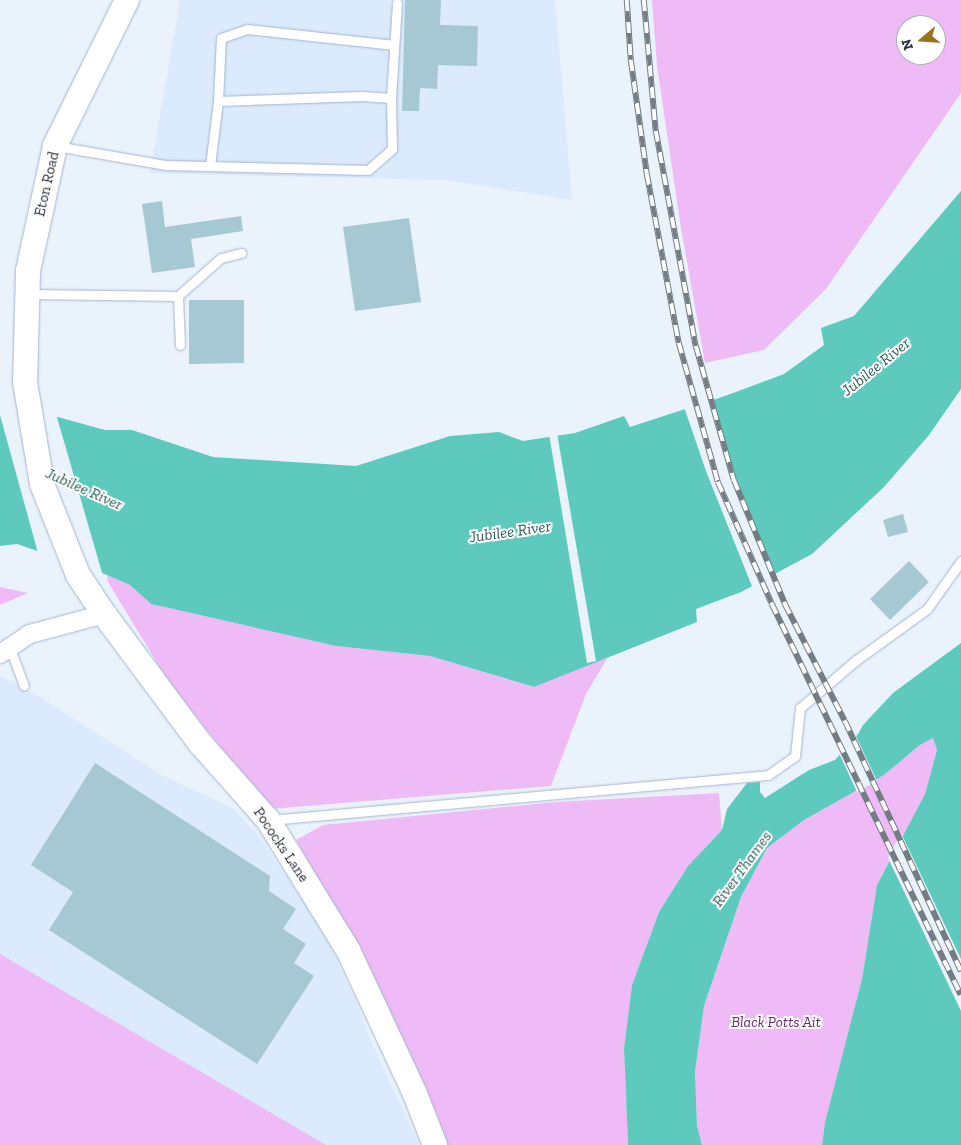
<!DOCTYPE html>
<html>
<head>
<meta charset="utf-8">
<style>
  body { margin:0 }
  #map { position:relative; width:961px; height:1145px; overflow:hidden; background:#eaf2fc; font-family:"Zilla Slab",serif }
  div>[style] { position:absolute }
  .built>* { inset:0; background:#dbeafc }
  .green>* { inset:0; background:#efbbf6 }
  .water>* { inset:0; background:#5dcabd }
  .pier>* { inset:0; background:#eaf2fc }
  .building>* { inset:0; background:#a6c8d3 }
  .roads { filter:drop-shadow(0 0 1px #a3b6cd) drop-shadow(0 0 1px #a3b6cd) }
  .lane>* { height:9px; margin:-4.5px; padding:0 4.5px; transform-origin:4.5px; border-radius:4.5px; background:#fff }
  .street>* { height:18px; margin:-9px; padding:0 9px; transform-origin:9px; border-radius:9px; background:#fff }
  .secondary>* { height:24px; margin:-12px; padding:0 12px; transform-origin:12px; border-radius:12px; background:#fff }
  .rail>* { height:5.5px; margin-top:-2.75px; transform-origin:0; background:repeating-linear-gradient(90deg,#fff 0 11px,#747c86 0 22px); box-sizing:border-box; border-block:1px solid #747c86 }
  span { translate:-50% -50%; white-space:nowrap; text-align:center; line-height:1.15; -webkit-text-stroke:4px #fff; paint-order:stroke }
  .street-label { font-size:15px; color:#2a313b }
  .park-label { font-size:15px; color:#66276f; font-style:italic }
  .water-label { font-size:16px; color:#2d5c56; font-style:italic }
  .north { position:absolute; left:896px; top:15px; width:50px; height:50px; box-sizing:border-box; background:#fff; border:1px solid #aaadb1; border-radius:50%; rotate:252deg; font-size:14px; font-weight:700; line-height:20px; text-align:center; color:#2a313b }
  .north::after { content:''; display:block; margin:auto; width:18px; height:22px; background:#9a721e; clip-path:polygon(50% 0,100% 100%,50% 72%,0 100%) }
</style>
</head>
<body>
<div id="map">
  <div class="built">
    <div style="clip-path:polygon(180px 0,555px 0,572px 200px,444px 180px,150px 173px)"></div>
    <div style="clip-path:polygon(0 676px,40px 697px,160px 774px,234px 809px,259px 836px,324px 932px,359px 1008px,367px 1032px,419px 1145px,0 1145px)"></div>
  </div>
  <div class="green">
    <div style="clip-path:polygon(evenodd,652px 0,961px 0,961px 93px,826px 289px,764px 350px,705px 363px,681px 228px,657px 66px,652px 0,906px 25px,936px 25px,936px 55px,906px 55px,906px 25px)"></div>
    <div style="clip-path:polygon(107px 575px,130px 585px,151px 604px,336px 646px,430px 656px,533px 687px,608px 657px,586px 694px,551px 786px,270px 809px,170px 684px,108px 582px)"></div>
    <div style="clip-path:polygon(0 587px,28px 593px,0 605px)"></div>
    <div style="clip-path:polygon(933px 738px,937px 750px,925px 794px,877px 885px,862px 979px,825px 1122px,822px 1145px,702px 1145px,697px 1126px,695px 1072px,704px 1006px,741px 897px,767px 848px,804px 820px,884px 775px,920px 745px)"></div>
    <div style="clip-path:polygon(719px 793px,722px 830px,688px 866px,659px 912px,632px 985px,624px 1048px,628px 1145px,445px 1145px,335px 908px,296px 840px,323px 825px,556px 802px)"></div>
    <div style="clip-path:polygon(0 954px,326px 1145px,0 1145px)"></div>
  </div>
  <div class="water">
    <div style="clip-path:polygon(961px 191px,961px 389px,929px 435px,884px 487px,812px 554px,741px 592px,696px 609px,697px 622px,534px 687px,430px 656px,336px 646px,151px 604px,130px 585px,107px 575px,17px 544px,0 546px,0 401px,105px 430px,132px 430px,213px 457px,356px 466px,450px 436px,499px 432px,523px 441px,575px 433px,624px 416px,630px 427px,725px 396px,784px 374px,824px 345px,821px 328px,854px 316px)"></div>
    <div style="clip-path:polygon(961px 643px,961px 1145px,822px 1145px,825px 1122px,862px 979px,877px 885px,925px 794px,937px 750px,933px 738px,920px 745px,884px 775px,804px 820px,767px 848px,741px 897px,704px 1006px,695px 1072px,697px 1126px,702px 1145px,628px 1145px,624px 1048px,632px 985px,659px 912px,688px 866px,722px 830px,727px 809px,747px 783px,760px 782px,760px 792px,765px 798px,809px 770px,835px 760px,858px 734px,863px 725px,893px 693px)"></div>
  </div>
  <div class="pier">
    <div style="clip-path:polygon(0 399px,56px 414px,103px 576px,38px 553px,0 415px)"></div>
    <div style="clip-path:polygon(709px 399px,748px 513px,775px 577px,753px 589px,706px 471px,684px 407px)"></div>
    <div style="clip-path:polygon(557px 433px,596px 661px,587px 663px,549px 434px)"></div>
    <div style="clip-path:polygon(855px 734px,877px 781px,857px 792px,839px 753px)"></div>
    <div style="clip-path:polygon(901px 833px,961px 959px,961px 1011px,888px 858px)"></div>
  </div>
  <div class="building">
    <div style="clip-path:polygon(405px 0,441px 0,440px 25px,478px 26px,477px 66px,438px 65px,437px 89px,420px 88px,419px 111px,402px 111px)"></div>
    <div style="clip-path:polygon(162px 201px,165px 227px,241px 216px,243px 231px,191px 239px,195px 267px,152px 273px,142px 204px)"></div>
    <div style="clip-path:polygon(409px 218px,421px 302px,355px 311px,343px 227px)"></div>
    <div style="clip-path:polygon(189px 300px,244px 300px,244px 363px,189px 364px)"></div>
    <div style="clip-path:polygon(903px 514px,908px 532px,888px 537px,883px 520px)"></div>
    <div style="clip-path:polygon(909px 561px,929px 582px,890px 620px,870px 599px)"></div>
    <div style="clip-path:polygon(95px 763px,270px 876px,269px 891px,296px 909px,283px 929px,306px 944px,294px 963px,314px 976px,257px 1064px,49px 930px,73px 892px,31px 865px)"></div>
  </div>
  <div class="roads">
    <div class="lane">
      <div style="left:391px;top:98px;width:95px;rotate:-86.4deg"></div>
      <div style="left:56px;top:146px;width:112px;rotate:9.8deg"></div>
      <div style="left:166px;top:165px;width:202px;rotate:1.4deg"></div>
      <div style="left:368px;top:170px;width:32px;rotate:-41deg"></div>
      <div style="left:392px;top:149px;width:51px;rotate:-91.1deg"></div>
      <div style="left:391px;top:98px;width:29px;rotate:-176deg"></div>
      <div style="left:362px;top:96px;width:144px;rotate:178deg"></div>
      <div style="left:210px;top:166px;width:65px;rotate:-83deg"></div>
      <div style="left:218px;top:101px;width:63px;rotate:-87.3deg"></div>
      <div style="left:221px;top:38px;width:28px;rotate:-19deg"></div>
      <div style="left:247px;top:29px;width:148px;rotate:6.2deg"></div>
      <div style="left:29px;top:294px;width:149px;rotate:0.8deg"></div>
      <div style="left:178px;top:296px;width:57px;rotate:-41.5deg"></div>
      <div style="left:221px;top:258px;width:21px;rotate:-14deg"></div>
      <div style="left:178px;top:296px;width:49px;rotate:87.7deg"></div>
      <div style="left:10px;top:648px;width:40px;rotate:69.8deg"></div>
      <div style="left:269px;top:820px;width:501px;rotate:-5.15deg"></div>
      <div style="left:768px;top:775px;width:33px;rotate:-35deg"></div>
      <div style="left:795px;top:756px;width:48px;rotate:-84.1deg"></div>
      <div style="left:800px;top:708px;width:72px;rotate:-40.5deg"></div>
      <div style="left:855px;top:661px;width:89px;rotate:-35.8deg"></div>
      <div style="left:927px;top:609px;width:59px;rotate:-54.7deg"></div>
    </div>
    <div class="street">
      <div style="left:0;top:654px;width:36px;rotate:-34deg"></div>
      <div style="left:30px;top:634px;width:77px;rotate:-15.1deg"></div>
    </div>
    <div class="secondary">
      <div style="left:127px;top:0;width:163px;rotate:116.3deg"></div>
      <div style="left:55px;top:146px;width:128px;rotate:102.2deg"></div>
      <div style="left:28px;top:271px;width:111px;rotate:91.5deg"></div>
      <div style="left:25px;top:382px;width:103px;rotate:80.5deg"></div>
      <div style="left:42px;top:484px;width:98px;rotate:68.4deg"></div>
      <div style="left:78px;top:575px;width:47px;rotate:56.3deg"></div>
      <div style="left:104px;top:614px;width:159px;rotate:53.4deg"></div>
      <div style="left:199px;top:742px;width:104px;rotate:48.5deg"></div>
      <div style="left:268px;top:820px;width:153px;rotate:58.4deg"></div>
      <div style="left:348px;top:950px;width:159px;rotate:65deg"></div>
      <div style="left:415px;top:1094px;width:55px;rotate:68.6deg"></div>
    </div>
  </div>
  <div class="rail">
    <div style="left:627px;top:0;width:60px;rotate:86.2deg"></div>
    <div style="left:631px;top:60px;width:115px;rotate:82deg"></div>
    <div style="left:647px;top:174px;width:172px;rotate:79.3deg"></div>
    <div style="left:679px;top:343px;width:144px;rotate:74.3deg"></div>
    <div style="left:718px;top:482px;width:133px;rotate:66.1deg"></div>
    <div style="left:772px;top:604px;width:434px;rotate:64.2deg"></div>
    <div style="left:644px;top:0;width:132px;rotate:84.8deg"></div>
    <div style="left:656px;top:131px;width:219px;rotate:79.5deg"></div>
    <div style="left:696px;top:346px;width:139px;rotate:74.2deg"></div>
    <div style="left:734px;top:480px;width:134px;rotate:67.6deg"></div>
    <div style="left:785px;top:604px;width:131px;rotate:62.9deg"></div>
    <div style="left:845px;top:721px;width:276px;rotate:65.1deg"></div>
  </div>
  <div class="street-label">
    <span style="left:47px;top:184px;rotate:-77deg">Eton Road</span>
    <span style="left:281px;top:845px;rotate:56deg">Pococks Lane</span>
  </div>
  <div class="park-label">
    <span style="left:776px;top:1023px">Black Potts Ait</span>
  </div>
  <div class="water-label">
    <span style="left:876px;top:367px;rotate:-39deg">Jubilee River</span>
    <span style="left:84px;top:489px;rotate:24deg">Jubilee River</span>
    <span style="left:510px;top:532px;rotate:-8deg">Jubilee River</span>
    <span style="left:742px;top:869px;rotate:-54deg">River Thames</span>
  </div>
  <div class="north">N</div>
</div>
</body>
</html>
